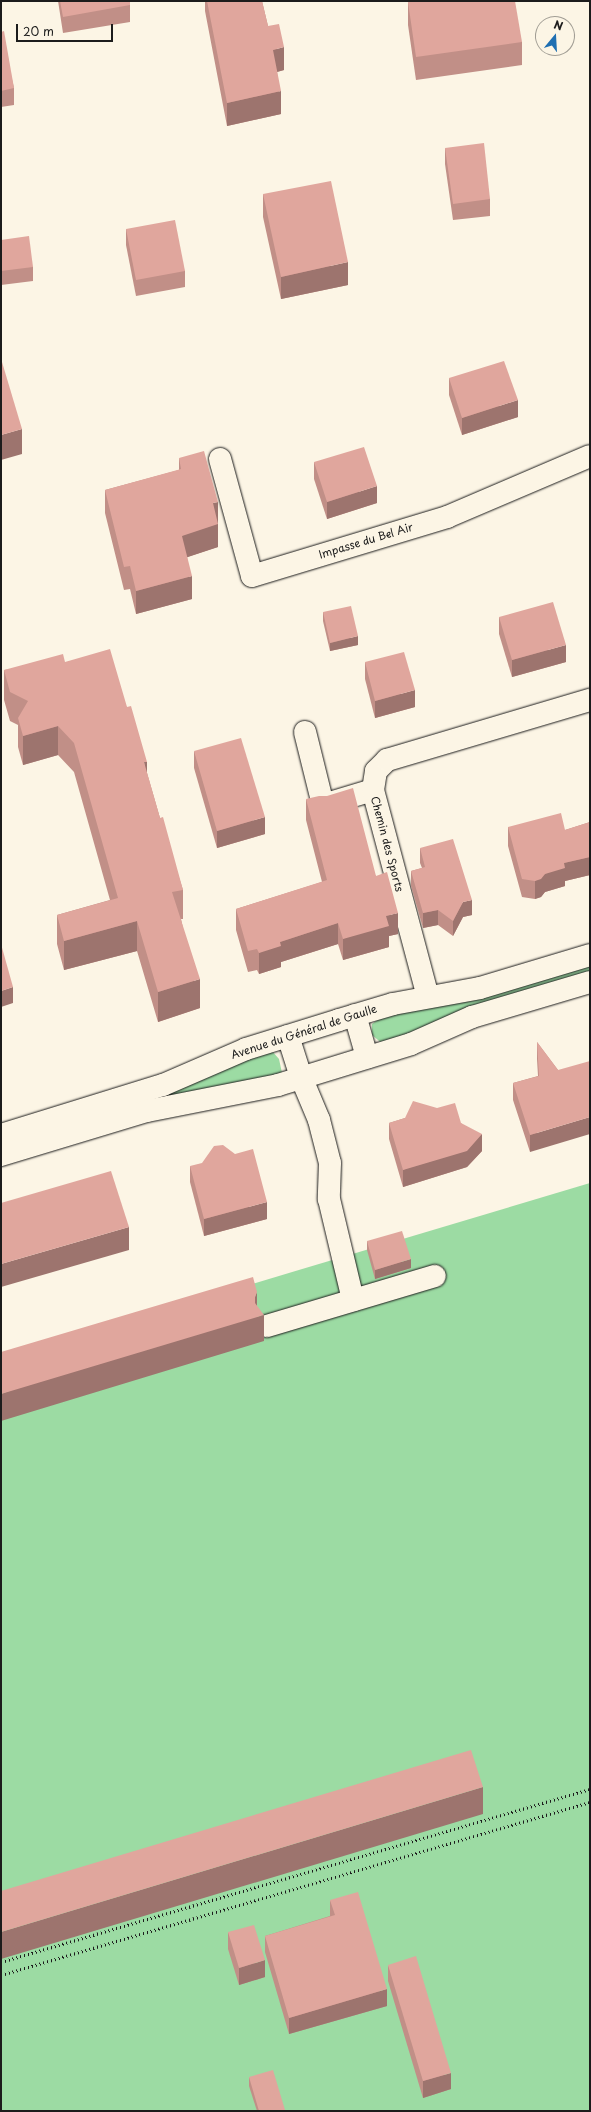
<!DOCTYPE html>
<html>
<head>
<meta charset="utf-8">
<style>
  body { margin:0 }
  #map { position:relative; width:591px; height:2112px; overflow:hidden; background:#fcf5e5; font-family:"Playpen Sans",sans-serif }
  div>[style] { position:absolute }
  .green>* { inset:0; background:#9cdba3 }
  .path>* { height:2.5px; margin-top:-1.25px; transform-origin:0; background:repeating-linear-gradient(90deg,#1c1c1c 0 1px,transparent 0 4px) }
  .roads { filter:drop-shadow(0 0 1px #1c1c1c) drop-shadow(0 0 1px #1c1c1c) }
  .minor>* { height:22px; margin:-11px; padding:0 11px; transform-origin:11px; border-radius:11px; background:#fcf5e5 }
  .major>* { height:22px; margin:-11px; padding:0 11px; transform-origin:11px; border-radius:11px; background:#fcf5e5 }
  .wall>* { inset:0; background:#c18f87 }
  .shaded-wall>* { inset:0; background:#9d746e }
  .building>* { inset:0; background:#e0a69d }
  span { translate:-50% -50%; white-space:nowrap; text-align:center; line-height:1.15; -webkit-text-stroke:3px #fcf5e5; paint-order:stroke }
  .street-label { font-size:11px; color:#1c1c1c }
  .frame { position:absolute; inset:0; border:2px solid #1c1c1c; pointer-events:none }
  .north { position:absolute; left:535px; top:16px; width:40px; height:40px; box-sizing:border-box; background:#fcf5e5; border:1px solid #a29e95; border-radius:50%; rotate:18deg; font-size:11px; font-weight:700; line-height:16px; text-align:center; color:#1c1c1c }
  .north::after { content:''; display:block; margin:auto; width:14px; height:18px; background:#1f6fb2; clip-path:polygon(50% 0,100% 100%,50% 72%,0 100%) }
  .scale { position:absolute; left:16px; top:24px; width:97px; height:18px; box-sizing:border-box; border:2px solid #1c1c1c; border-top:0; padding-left:5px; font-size:12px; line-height:14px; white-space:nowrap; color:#1c1c1c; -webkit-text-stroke:3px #fcf5e5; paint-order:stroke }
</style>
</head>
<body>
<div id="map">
  <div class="green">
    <div style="clip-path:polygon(590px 964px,590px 974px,384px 1045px,372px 1035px,372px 1024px,384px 1015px)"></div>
    <div style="clip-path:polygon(263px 1051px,272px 1051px,279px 1059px,282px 1073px,1px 1141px)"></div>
    <div style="clip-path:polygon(590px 1183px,590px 2111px,1px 2111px,1px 1359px)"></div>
  </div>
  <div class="path">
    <div style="left:1px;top:1962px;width:614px;rotate:-16.37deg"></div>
    <div style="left:1px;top:1975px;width:614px;rotate:-16.37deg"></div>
  </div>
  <div class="roads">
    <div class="minor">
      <div style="left:220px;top:459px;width:121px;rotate:74.7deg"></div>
      <div style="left:252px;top:576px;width:204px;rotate:-16.8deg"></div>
      <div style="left:447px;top:517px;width:155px;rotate:-23.1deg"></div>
      <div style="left:305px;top:732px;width:75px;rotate:76.1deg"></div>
      <div style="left:323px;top:805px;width:52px;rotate:-16.7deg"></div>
      <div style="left:428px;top:997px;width:214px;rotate:-104.9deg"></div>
      <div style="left:373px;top:790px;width:19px;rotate:-81deg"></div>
      <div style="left:376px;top:771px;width:16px;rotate:-45deg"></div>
      <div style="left:387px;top:760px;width:212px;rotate:-16.5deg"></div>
      <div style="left:301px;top:1077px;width:47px;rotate:67.3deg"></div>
      <div style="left:319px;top:1120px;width:44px;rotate:75.7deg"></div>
      <div style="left:330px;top:1163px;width:36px;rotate:92deg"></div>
      <div style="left:329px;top:1199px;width:104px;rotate:76.6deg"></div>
      <div style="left:267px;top:1326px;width:175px;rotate:-16.6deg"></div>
    </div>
    <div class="major">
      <div style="left:355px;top:1015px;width:44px;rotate:74.1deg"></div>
      <div style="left:288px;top:1036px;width:43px;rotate:72.4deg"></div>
      <div style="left:1px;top:1135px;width:170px;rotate:-17.2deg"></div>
      <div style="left:163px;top:1085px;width:90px;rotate:-23.4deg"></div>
      <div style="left:246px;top:1049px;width:97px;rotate:-17.3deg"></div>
      <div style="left:339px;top:1020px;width:56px;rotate:-16.5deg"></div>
      <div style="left:393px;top:1004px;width:88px;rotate:-10.4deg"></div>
      <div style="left:480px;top:988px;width:115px;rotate:-16.7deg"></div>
      <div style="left:1px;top:1155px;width:152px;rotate:-16.8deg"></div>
      <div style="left:147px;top:1111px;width:134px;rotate:-11.2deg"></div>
      <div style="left:278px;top:1085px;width:139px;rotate:-17.1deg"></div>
      <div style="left:411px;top:1044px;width:67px;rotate:-23.9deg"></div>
      <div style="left:472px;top:1017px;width:123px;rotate:-16.5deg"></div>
    </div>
  </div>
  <div class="wall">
    <div style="clip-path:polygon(58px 1px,130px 1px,130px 22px,63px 33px)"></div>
    <div style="clip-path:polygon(205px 1px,262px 1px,268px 26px,284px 70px,277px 72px,281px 114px,227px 126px,205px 11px)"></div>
    <div style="clip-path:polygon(408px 2px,522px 42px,522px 65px,416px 80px,408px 25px)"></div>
    <div style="clip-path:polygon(1px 32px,14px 88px,14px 105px,1px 107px)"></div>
    <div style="clip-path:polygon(445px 148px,490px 199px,490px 216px,453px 220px,445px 164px)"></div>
    <div style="clip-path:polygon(263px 194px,348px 285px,281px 299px,263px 217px)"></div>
    <div style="clip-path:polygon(126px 229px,185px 271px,185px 287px,136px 296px,126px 245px)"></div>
    <div style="clip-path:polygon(1px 240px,33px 267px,33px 281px,1px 285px)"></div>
    <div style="clip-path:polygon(449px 378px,518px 417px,462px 435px,449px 395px)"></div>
    <div style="clip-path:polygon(179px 458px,218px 524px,218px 547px,187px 557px,192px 599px,136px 614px,130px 589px,124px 590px,105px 513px,105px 490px,179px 470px)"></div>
    <div style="clip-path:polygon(314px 462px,377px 503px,327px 519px,314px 479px)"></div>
    <div style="clip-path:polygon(323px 612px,358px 645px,330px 651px,323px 621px)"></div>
    <div style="clip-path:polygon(499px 617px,566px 662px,512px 677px,499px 634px)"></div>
    <div style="clip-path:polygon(65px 662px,127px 707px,147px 773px,160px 818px,183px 890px,183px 919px,181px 919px,200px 1008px,158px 1022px,137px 951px,64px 970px,57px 944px,57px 915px,110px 900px,74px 772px,58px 755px,23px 765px,18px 747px,18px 725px,10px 721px,4px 700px,4px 670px)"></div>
    <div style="clip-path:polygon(365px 662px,415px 707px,375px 718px,365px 679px)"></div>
    <div style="clip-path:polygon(194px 751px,265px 834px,217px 848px,194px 768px)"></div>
    <div style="clip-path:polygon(306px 799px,376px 876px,398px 934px,389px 936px,389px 947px,343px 960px,338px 944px,281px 962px,281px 967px,259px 974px,257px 970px,248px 972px,236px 930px,236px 909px,322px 882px,306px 820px)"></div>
    <div style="clip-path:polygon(590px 822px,590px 875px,565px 881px,565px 886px,545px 892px,541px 897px,535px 899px,522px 897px,508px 846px,508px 827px,565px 830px)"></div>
    <div style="clip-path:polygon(420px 848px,472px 915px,463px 917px,453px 936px,438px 925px,423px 928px,411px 886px,411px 871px,422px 868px,420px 863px)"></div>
    <div style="clip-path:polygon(537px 1042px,558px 1070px,530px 1152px,513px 1100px,513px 1083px,538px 1076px,537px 1059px)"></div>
    <div style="clip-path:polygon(405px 1118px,461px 1123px,482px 1151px,467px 1167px,403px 1187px,389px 1139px,389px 1123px)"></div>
    <div style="clip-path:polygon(190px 1166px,267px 1219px,204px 1236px,190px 1182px)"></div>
    <div style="clip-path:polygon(367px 1241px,411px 1268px,375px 1279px,367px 1250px)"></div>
    <div style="clip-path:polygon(330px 1900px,387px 2006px,289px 2034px,265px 1952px,265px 1936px,330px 1916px)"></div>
    <div style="clip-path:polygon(228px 1932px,265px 1977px,239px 1985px,228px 1949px)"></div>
    <div style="clip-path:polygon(388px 1965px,451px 2089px,423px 2098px,388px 1981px)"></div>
    <div style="clip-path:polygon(249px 2077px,285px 2111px,257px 2111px,249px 2086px)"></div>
  </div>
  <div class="shaded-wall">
    <div style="clip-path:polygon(284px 47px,284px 70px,273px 73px,273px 50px)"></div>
    <div style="clip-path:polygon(281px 91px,281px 114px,227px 126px,227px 103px)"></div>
    <div style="clip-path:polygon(348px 262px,348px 285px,281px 299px,281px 277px)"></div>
    <div style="clip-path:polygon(518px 400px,518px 417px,462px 435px,462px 418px)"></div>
    <div style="clip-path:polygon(22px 429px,22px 454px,1px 460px,1px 435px)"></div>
    <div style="clip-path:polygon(377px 486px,377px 503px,327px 519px,327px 502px)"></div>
    <div style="clip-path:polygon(218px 502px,218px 547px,182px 559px,182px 536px,213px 503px)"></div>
    <div style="clip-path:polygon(192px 576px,192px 599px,136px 614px,136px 591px)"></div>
    <div style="clip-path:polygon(358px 636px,358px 645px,330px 651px,330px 643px)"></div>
    <div style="clip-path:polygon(566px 645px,566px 662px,512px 677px,512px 660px)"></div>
    <div style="clip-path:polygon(415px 690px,415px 707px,375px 718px,375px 701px)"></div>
    <div style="clip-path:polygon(58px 726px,58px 755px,23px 765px,23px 736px)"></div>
    <div style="clip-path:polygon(144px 762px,147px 762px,147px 791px)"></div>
    <div style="clip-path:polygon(265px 817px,265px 834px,217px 848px,217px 831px)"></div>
    <div style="clip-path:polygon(590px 857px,590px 875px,565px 881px,565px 886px,545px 892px,541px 897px,535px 899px,535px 881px,545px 874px,564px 863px)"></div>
    <div style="clip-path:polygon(472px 900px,472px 915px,463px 917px,453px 936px,453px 921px,463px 902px)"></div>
    <div style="clip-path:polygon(438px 910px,438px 925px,423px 928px,423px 913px)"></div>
    <div style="clip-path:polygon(398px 913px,398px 934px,389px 936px,389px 947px,343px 960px,343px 939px,386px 916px)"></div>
    <div style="clip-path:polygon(137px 921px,137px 951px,64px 970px,64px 941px)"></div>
    <div style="clip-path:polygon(338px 923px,338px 944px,281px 962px,281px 967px,259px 974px,259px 953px,280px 942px)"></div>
    <div style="clip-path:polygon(200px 979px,200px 1008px,158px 1022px,158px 992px)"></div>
    <div style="clip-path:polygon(13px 987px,13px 1003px,1px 1007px,1px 991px)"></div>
    <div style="clip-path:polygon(590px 1117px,590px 1134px,530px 1152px,530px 1135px)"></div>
    <div style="clip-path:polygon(482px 1134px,482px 1151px,467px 1167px,403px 1187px,403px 1170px)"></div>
    <div style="clip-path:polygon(267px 1202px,267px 1219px,204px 1236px,204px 1219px)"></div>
    <div style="clip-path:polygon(129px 1227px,129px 1250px,1px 1287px,1px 1264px)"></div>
    <div style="clip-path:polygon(411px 1259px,411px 1268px,375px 1279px,375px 1270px)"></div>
    <div style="clip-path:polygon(257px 1292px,257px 1317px,264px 1315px,264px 1341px,1px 1421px,1px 1394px,255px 1297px)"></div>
    <div style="clip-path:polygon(483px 1787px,483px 1814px,1px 1959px,1px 1932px)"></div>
    <div style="clip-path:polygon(265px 1960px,265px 1977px,239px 1985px,239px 1968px)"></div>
    <div style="clip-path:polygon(387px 1989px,387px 2006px,289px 2034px,289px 2018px)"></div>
    <div style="clip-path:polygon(451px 2073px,451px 2089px,423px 2098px,423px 2081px)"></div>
  </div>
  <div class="building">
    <div style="clip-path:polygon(60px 1px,130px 1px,130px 5px,63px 17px)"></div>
    <div style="clip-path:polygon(207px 1px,262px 1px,268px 26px,279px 24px,284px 47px,273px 50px,281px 91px,227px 103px)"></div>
    <div style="clip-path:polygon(414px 1px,515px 1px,522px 42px,416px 57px,408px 2px)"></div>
    <div style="clip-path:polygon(4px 31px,14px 88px,1px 91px,1px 32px)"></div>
    <div style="clip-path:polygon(484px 143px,490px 199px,453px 204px,445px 148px)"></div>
    <div style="clip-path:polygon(331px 181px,348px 262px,281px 277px,263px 194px)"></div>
    <div style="clip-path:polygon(175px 220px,185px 271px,136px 280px,126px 229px)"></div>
    <div style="clip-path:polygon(29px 236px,33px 267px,1px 271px,1px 240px)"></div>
    <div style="clip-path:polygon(504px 361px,518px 400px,462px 418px,449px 378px)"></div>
    <div style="clip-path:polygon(1px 362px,2px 362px,22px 429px,1px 435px)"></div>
    <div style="clip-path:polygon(364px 447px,377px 486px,327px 502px,314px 462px)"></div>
    <div style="clip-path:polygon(204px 451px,218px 502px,213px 503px,218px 524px,182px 536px,192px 576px,136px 591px,130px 566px,124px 567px,105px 490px,181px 469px,179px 458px)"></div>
    <div style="clip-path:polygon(553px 602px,566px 645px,512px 660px,499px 617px)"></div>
    <div style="clip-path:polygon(351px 606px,358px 636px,330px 643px,323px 612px)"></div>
    <div style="clip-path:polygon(110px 649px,127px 707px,131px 706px,147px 762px,144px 762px,160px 818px,163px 817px,183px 890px,172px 892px,200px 979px,158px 992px,137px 921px,64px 941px,57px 915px,118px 898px,74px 743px,58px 726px,23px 736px,18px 718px,28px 701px,10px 692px,4px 670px,63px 654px,65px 662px)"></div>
    <div style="clip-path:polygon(404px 652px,415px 690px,375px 701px,365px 662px)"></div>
    <div style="clip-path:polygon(241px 738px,265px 817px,217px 831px,194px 751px)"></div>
    <div style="clip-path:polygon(353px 788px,376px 876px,387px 872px,398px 913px,386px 916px,389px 926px,343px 939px,338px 923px,280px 942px,281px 946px,259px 953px,257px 949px,248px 951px,236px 909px,327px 880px,306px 799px,319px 796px,327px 796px)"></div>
    <div style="clip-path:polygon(561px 813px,565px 830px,590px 822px,590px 857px,564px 863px,565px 868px,545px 874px,541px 879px,535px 881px,522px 879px,508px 827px)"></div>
    <div style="clip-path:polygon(453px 839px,472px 900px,463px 902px,453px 921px,438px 910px,423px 913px,411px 871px,425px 867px,420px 848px)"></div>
    <div style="clip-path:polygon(1px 944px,13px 987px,1px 991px)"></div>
    <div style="clip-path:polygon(537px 1042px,558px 1070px,590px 1061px,590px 1117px,530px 1135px,513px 1083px,539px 1076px)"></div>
    <div style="clip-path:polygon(413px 1101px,437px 1108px,455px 1103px,461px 1123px,482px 1134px,467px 1151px,403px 1170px,389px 1123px,405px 1118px)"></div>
    <div style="clip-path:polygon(223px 1145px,235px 1154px,253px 1149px,267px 1202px,204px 1219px,190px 1166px,202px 1163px,214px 1146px)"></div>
    <div style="clip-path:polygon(111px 1171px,129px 1227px,1px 1264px,1px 1203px)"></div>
    <div style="clip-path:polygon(402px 1231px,411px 1259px,375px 1270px,367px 1241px)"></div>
    <div style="clip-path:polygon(253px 1277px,257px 1292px,255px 1297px,255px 1303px,264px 1315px,1px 1394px,1px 1352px)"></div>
    <div style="clip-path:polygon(471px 1750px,483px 1787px,1px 1932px,1px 1891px)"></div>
    <div style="clip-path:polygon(358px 1892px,387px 1989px,289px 2018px,265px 1936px,335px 1915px,330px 1900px)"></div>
    <div style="clip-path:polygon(254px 1925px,265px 1960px,239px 1968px,228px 1932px)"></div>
    <div style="clip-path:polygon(416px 1956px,451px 2073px,423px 2081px,388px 1965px)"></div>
    <div style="clip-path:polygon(273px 2070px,285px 2110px,281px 2111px,259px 2111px,249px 2077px)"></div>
  </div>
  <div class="street-label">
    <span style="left:366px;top:541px;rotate:-17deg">Impasse du Bel Air</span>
    <span style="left:387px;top:844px;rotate:75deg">Chemin des Sports</span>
    <span style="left:304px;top:1032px;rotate:-18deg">Avenue du Général de Gaulle</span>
  </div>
  <div class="frame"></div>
  <div class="north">N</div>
  <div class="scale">20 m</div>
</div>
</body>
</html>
